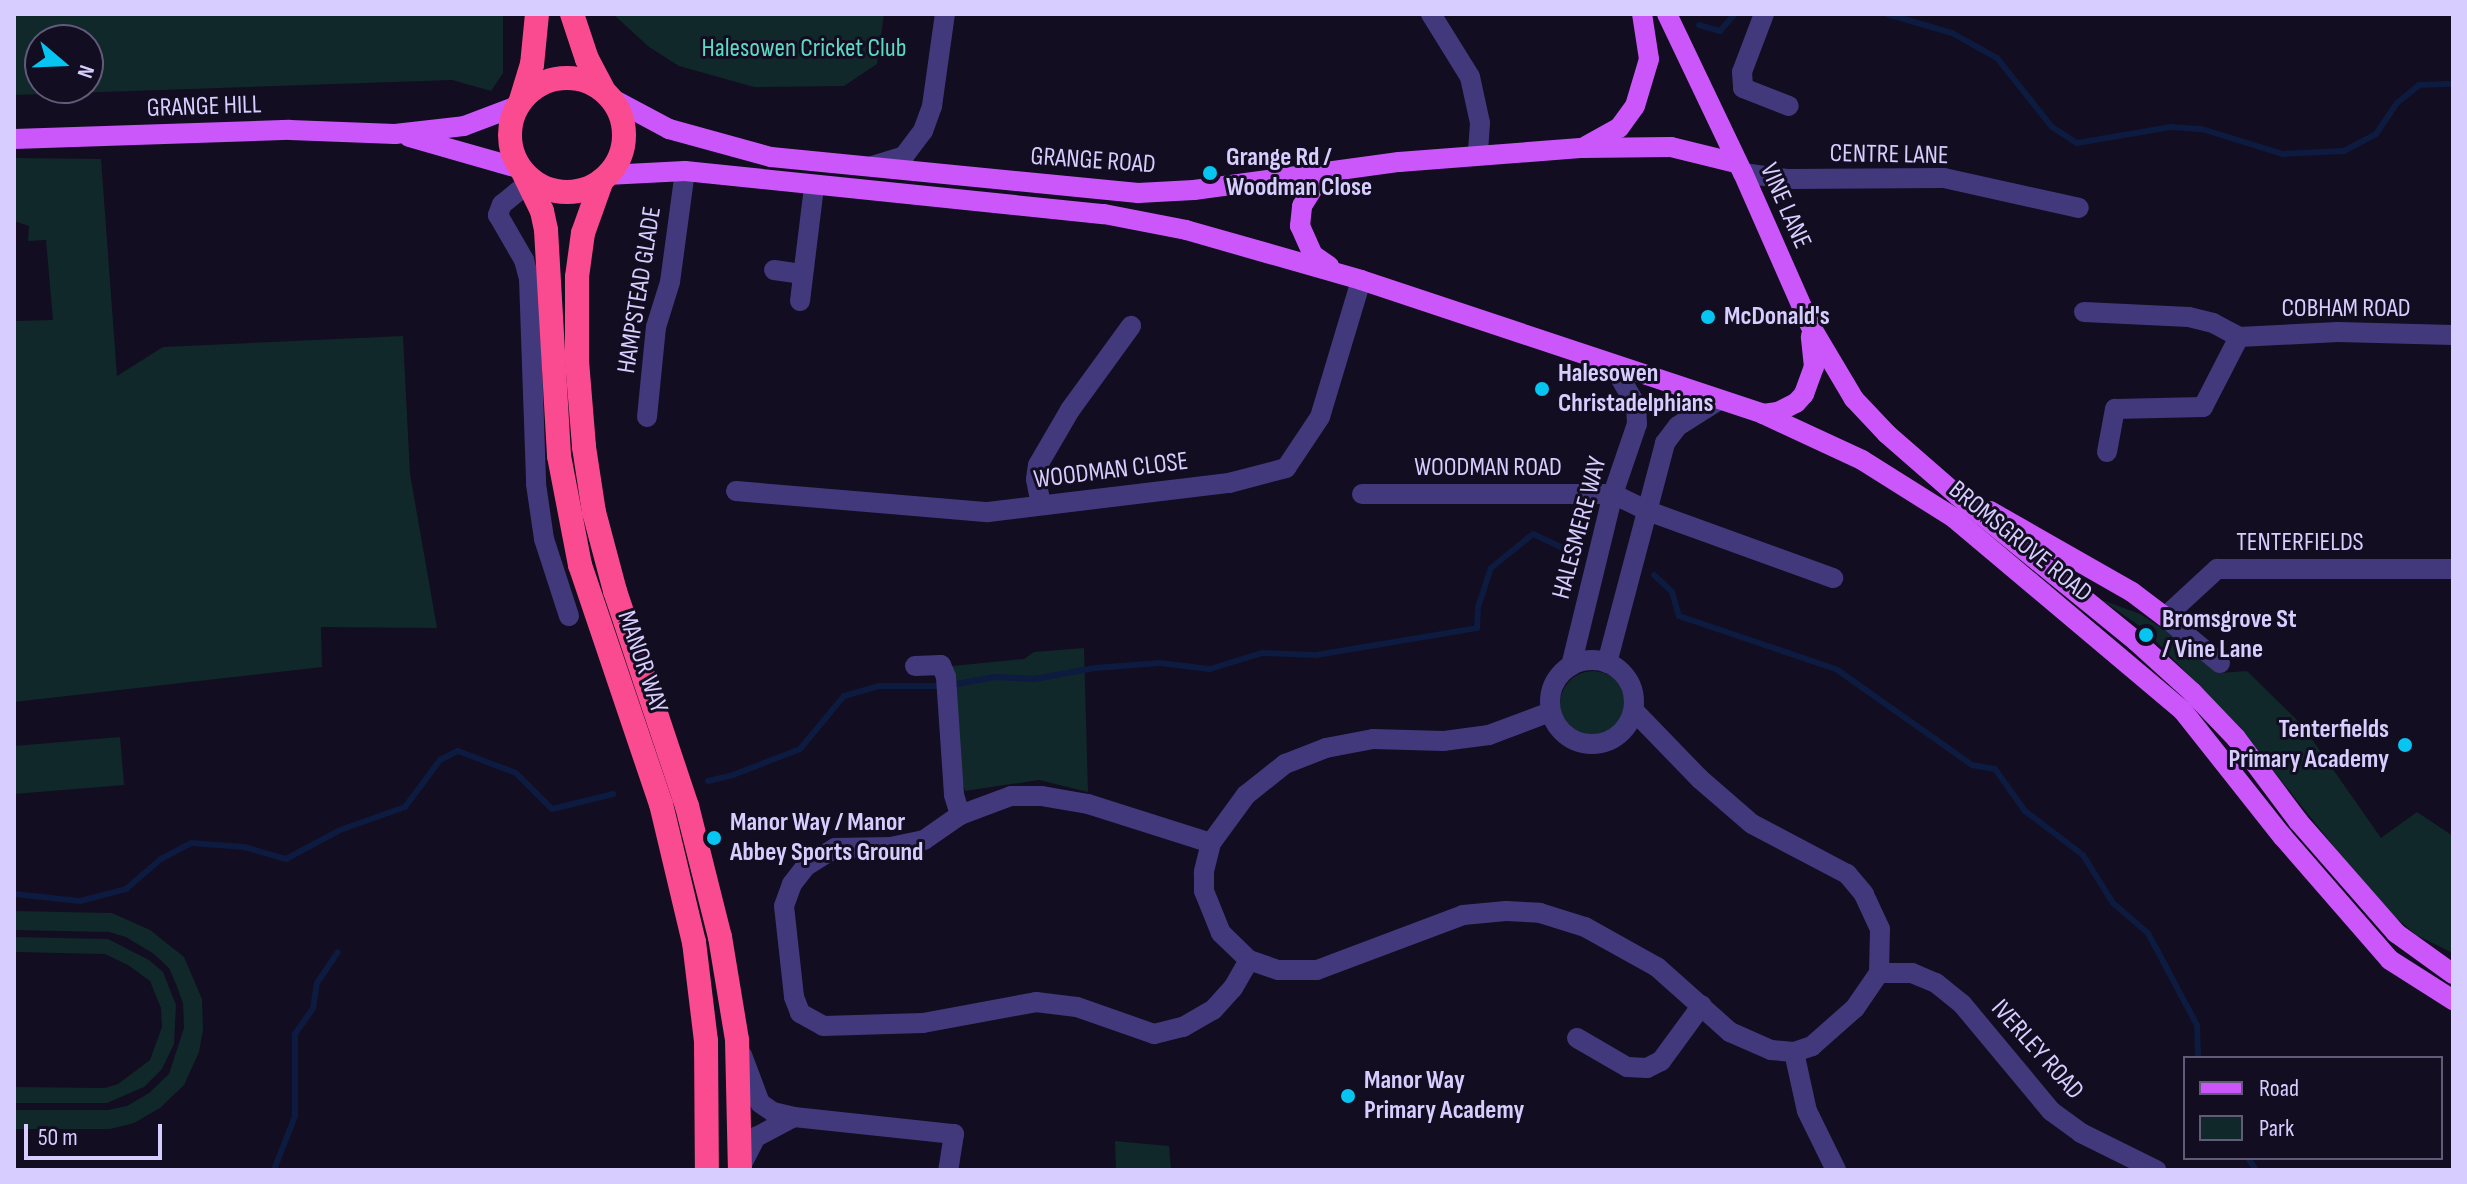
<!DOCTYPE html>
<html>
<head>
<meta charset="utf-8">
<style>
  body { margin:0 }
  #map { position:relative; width:2467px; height:1184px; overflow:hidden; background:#120d20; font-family:"Sofia Sans Condensed",sans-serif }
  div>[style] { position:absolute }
  .green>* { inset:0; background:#102829 }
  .round { border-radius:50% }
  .stream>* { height:6px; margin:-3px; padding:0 3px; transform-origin:3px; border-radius:3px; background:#0c1b3f }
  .minor>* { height:20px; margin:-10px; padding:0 10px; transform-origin:10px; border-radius:10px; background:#42397d }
  .minor>.ring { margin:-10px; padding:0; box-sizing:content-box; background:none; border:20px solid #42397d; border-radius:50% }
  .major>* { height:20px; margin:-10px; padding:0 10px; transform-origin:10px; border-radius:10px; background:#cb57fb }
  .highway>* { height:24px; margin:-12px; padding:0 12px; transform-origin:12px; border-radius:12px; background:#fa4b90 }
  .highway>.ring { margin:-12px; padding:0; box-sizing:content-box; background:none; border:24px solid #fa4b90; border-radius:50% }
  .dots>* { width:22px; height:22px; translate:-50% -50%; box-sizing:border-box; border:4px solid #120d20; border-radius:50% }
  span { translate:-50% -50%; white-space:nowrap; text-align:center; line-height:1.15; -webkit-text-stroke:6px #120d20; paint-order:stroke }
  .park-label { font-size:26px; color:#5bdbc6 }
  .street-label { font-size:26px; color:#d7cdfe }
  .poi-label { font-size:26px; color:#d7cdfe; font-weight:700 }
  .left { translate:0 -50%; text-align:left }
  .right { translate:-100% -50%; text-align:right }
  .frame { position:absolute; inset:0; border:16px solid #d7cdfe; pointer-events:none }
  .legend { position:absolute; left:2183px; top:1056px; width:260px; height:104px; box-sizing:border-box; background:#120d20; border:2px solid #615a79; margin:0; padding:10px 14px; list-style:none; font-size:24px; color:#d7cdfe }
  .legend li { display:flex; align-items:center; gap:16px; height:40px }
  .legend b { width:40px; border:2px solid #615a79 }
  .north { position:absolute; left:24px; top:24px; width:80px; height:80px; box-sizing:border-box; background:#120d20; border:2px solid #615a79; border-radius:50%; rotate:109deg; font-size:22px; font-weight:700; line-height:32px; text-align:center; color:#d7cdfe }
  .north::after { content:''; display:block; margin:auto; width:28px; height:36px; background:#06c5f1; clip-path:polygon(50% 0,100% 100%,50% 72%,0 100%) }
  .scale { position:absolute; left:24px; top:1124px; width:138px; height:36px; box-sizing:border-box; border:4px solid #d7cdfe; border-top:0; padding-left:10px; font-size:24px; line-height:28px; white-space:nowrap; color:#d7cdfe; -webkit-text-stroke:6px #120d20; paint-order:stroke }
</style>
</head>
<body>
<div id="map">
  <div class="green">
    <div style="clip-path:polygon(evenodd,14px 14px,503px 14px,503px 73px,491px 91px,452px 80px,14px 95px,14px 14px,40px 40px,88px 40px,88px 88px,40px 88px,40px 40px)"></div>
    <div style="clip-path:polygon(613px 14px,884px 14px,877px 64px,844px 86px,754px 87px,679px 66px,649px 47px)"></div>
    <div style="clip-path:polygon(14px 158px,101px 159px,117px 376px,163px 347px,403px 336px,410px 474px,437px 628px,321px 627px,322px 667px,14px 702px,14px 321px,53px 320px,46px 240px,28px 241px,29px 226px,14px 221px)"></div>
    <div style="clip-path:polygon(2102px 600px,2140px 614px,2180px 640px,2220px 673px,2247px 671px,2302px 725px,2381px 838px,2417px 812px,2453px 836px,2453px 953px,2416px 935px,2379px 903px,2236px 724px,2144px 629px)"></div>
    <div style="clip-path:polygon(1084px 648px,1088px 792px,1039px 780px,965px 791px,960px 774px,952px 666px,1024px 659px,1034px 652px)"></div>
    <div class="round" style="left:1560px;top:671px;width:66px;height:66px"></div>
    <div style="clip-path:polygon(120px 737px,124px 785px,14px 794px,14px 746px)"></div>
    <div style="clip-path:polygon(14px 911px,112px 913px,150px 930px,184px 957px,202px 999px,203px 1030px,199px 1052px,184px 1085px,160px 1108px,134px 1123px,110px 1129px,14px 1129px,14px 1110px,108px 1110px,127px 1106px,149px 1093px,169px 1074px,184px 1028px,183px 1003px,176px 984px,169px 968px,154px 954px,126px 937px,109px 932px,14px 930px)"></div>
    <div style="clip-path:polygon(14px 937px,108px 939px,149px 960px,163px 972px,176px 1005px,174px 1044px,162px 1069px,144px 1087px,107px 1103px,14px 1103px,14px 1087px,105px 1088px,118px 1084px,150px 1060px,162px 1027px,161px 1008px,150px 981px,128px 965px,105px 954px,14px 952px)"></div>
    <div style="clip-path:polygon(1115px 1141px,1169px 1146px,1171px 1170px,1116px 1170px)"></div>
  </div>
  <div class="stream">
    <div style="left:1887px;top:14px;width:68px;rotate:16.3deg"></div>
    <div style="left:1952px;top:33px;width:51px;rotate:29.1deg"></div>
    <div style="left:1997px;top:58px;width:88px;rotate:51.4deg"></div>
    <div style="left:2052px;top:127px;width:30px;rotate:33deg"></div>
    <div style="left:2077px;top:143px;width:95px;rotate:-9.7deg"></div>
    <div style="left:2171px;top:127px;width:31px;rotate:4deg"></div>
    <div style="left:2202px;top:129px;width:85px;rotate:17.2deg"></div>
    <div style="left:2283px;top:154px;width:61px;rotate:-2.8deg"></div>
    <div style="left:2344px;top:151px;width:36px;rotate:-28deg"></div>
    <div style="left:2376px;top:134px;width:37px;rotate:-56deg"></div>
    <div style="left:2397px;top:103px;width:28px;rotate:-39deg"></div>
    <div style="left:2419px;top:85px;width:34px;rotate:-2deg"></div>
    <div style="left:1699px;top:25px;width:22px;rotate:16deg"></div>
    <div style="left:1720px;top:31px;width:23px;rotate:-49deg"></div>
    <div style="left:1654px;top:575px;width:25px;rotate:43deg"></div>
    <div style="left:1672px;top:592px;width:25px;rotate:74deg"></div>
    <div style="left:1679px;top:616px;width:166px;rotate:18.7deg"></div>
    <div style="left:1836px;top:669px;width:166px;rotate:35.2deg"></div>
    <div style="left:1972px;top:765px;width:23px;rotate:10deg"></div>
    <div style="left:1995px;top:769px;width:52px;rotate:54.5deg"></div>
    <div style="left:2025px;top:811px;width:73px;rotate:37.2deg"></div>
    <div style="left:2083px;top:855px;width:57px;rotate:58deg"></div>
    <div style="left:2113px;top:903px;width:46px;rotate:40.6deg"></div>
    <div style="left:2148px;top:933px;width:104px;rotate:62deg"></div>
    <div style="left:2197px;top:1025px;width:33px;rotate:88deg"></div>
    <div style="left:708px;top:781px;width:26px;rotate:-13deg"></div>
    <div style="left:733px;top:775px;width:72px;rotate:-21.2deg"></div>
    <div style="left:800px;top:749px;width:69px;rotate:-50.3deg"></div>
    <div style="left:844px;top:696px;width:36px;rotate:-16deg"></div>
    <div style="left:879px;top:686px;width:66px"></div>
    <div style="left:945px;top:686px;width:51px;rotate:-10.2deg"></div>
    <div style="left:995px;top:677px;width:39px;rotate:3deg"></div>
    <div style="left:1034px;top:679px;width:62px;rotate:-10.2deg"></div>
    <div style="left:1095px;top:668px;width:65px;rotate:-4.4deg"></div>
    <div style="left:1160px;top:663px;width:50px;rotate:6.8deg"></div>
    <div style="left:1210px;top:669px;width:54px;rotate:-17.1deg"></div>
    <div style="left:1262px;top:653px;width:54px;rotate:2.1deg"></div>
    <div style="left:1316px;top:655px;width:163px;rotate:-9.5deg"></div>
    <div style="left:1477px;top:628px;width:21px;rotate:-87deg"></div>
    <div style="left:1478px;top:607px;width:41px;rotate:-71.6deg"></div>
    <div style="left:1491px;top:568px;width:54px;rotate:-39deg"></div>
    <div style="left:1533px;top:534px;width:40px;rotate:25deg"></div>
    <div style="left:14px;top:894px;width:66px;rotate:6.1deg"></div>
    <div style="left:80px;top:901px;width:48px;rotate:-14.6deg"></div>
    <div style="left:126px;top:889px;width:46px;rotate:-40.6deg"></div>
    <div style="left:161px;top:859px;width:34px;rotate:-28deg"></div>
    <div style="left:191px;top:843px;width:53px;rotate:4.3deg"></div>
    <div style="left:244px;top:847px;width:44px;rotate:15.9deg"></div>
    <div style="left:286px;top:859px;width:61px;rotate:-28.2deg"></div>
    <div style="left:340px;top:830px;width:69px;rotate:-19.5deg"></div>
    <div style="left:405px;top:807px;width:59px;rotate:-53.3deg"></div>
    <div style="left:440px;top:760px;width:20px;rotate:-27deg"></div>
    <div style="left:458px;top:751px;width:62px;rotate:20.8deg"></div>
    <div style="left:516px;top:773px;width:51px;rotate:45deg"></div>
    <div style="left:552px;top:809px;width:63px;rotate:-13.8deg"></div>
    <div style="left:2248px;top:1158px;width:14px;rotate:56deg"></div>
    <div style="left:274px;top:1170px;width:58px;rotate:-68.7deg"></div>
    <div style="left:295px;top:1116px;width:82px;rotate:-90deg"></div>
    <div style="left:295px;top:1034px;width:32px;rotate:-55deg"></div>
    <div style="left:313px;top:1008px;width:25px;rotate:-81deg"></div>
    <div style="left:317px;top:983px;width:37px;rotate:-56deg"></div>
  </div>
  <div class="minor">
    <div style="left:1431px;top:14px;width:74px;rotate:58.2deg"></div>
    <div style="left:1470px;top:77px;width:47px;rotate:77.7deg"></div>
    <div style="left:1480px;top:123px;width:31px;rotate:94deg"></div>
    <div style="left:1764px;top:14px;width:62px;rotate:110.8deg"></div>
    <div style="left:1742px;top:72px;width:16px;rotate:86deg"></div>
    <div style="left:1743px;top:88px;width:49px;rotate:21.4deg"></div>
    <div style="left:872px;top:166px;width:34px;rotate:-17deg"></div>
    <div style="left:904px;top:156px;width:31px;rotate:-53deg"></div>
    <div style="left:923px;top:131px;width:27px;rotate:-70deg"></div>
    <div style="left:932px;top:106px;width:93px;rotate:-82deg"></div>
    <div style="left:1743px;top:173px;width:44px;rotate:7.8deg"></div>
    <div style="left:1787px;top:179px;width:157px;rotate:-0.4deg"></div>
    <div style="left:1944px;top:178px;width:138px;rotate:12.5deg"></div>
    <div style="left:532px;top:180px;width:38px;rotate:141deg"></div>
    <div style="left:502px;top:204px;width:12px;rotate:110deg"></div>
    <div style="left:498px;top:215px;width:52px;rotate:60deg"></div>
    <div style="left:524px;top:260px;width:20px;rotate:75deg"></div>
    <div style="left:529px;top:279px;width:205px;rotate:88deg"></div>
    <div style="left:536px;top:484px;width:56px;rotate:81.7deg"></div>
    <div style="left:544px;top:539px;width:81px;rotate:72deg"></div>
    <div style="left:774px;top:270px;width:29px;rotate:8deg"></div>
    <div style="left:800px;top:301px;width:115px;rotate:-83deg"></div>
    <div style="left:2084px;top:312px;width:105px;rotate:2.7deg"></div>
    <div style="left:2189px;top:317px;width:25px;rotate:14deg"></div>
    <div style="left:2213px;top:323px;width:30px;rotate:28deg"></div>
    <div style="left:2239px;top:337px;width:99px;rotate:-2.9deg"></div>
    <div style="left:2338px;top:332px;width:115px;rotate:1.5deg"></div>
    <div style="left:647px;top:417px;width:90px;rotate:-84.3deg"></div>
    <div style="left:656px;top:327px;width:47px;rotate:-72.7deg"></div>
    <div style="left:670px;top:282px;width:112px;rotate:-82.3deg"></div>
    <div style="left:2107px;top:452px;width:44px;rotate:-79.5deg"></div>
    <div style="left:2115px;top:409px;width:88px;rotate:-1.3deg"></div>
    <div style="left:2203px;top:407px;width:79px;rotate:-62.8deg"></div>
    <div style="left:736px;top:491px;width:253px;rotate:4.8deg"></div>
    <div style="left:988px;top:512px;width:243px;rotate:-6.9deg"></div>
    <div style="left:1229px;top:483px;width:59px;rotate:-14.7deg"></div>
    <div style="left:1286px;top:468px;width:61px;rotate:-56.3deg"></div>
    <div style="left:1320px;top:417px;width:143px;rotate:-73.3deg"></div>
    <div style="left:1362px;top:494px;width:251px"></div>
    <div style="left:1613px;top:494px;width:39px;rotate:26deg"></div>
    <div style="left:1648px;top:511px;width:197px;rotate:19.9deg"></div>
    <div style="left:1041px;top:505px;width:26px;rotate:-101deg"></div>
    <div style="left:1036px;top:479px;width:14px;rotate:-82deg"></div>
    <div style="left:1038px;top:465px;width:64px;rotate:-59.8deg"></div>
    <div style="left:1070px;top:410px;width:104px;rotate:-54deg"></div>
    <div class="ring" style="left:1550px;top:660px;width:64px;height:64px"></div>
    <div style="left:1607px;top:663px;width:228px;rotate:-75.2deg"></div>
    <div style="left:1665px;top:443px;width:21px;rotate:-53deg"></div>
    <div style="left:1678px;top:426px;width:49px;rotate:-32.4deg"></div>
    <div style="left:2220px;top:663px;width:72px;rotate:-140.1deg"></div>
    <div style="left:2165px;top:617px;width:71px;rotate:-42.7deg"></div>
    <div style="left:2217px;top:569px;width:236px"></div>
    <div style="left:915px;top:666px;width:26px;rotate:-2deg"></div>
    <div style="left:941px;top:665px;width:13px;rotate:67deg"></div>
    <div style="left:946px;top:677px;width:118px;rotate:86.1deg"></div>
    <div style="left:954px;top:795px;width:21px;rotate:73deg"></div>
    <div style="left:1571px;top:666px;width:177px;rotate:-76.3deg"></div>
    <div style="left:1613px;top:494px;width:74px;rotate:-71.1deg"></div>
    <div style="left:1637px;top:424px;width:19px;rotate:-93deg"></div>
    <div style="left:1636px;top:405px;width:48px;rotate:-120.3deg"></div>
    <div style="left:1550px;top:712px;width:65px;rotate:159.3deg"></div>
    <div style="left:1489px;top:735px;width:45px;rotate:172.4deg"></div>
    <div style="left:1444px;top:741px;width:71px;rotate:-178.4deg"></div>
    <div style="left:1373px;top:739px;width:48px;rotate:169.2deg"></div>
    <div style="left:1326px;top:748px;width:44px;rotate:158.7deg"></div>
    <div style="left:1285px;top:764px;width:50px;rotate:141.5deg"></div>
    <div style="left:1246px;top:795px;width:59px;rotate:126.1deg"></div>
    <div style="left:1211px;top:843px;width:30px;rotate:104deg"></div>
    <div style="left:1204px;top:872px;width:19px;rotate:90deg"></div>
    <div style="left:1204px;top:891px;width:45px;rotate:68deg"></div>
    <div style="left:1221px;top:933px;width:39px;rotate:44deg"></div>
    <div style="left:1249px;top:960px;width:31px;rotate:19deg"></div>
    <div style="left:1278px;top:970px;width:39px"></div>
    <div style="left:1317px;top:970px;width:156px;rotate:-20.6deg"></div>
    <div style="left:1463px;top:915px;width:43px;rotate:-5.3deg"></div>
    <div style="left:1506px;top:911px;width:34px;rotate:3deg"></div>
    <div style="left:1540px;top:913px;width:47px;rotate:17.3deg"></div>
    <div style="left:1585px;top:927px;width:82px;rotate:29.1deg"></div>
    <div style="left:1657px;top:967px;width:98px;rotate:41.7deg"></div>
    <div style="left:1730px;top:1032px;width:45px;rotate:23.7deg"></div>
    <div style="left:1771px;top:1050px;width:23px;rotate:5deg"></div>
    <div style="left:1794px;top:1052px;width:19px;rotate:-18deg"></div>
    <div style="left:1812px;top:1046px;width:57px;rotate:-41.5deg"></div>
    <div style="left:1855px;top:1008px;width:42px;rotate:-55.6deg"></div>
    <div style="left:1879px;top:973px;width:44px;rotate:-88.7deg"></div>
    <div style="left:1880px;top:929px;width:38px;rotate:-115deg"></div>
    <div style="left:1864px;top:894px;width:26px;rotate:-130deg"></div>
    <div style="left:1847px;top:874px;width:107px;rotate:-152.2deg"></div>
    <div style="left:1752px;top:824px;width:69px;rotate:-139.1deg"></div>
    <div style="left:1700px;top:779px;width:95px;rotate:-134.1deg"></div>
    <div style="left:1211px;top:843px;width:129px;rotate:-162.4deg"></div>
    <div style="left:1088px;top:804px;width:48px;rotate:-170.3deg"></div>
    <div style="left:1041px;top:796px;width:30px;rotate:180deg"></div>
    <div style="left:1011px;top:796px;width:54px;rotate:159.6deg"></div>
    <div style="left:960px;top:815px;width:44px;rotate:145.2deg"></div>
    <div style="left:924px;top:840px;width:33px;rotate:168deg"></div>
    <div style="left:892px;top:847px;width:57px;rotate:179deg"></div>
    <div style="left:835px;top:848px;width:34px;rotate:148deg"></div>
    <div style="left:806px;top:866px;width:23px;rotate:128deg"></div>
    <div style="left:792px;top:884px;width:23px;rotate:110deg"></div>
    <div style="left:784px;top:906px;width:92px;rotate:83.7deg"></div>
    <div style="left:794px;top:997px;width:17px;rotate:69deg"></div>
    <div style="left:800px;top:1013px;width:26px;rotate:29deg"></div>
    <div style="left:823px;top:1026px;width:100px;rotate:-1.7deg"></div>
    <div style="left:923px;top:1023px;width:115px;rotate:-10.5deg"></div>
    <div style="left:1036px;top:1002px;width:41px;rotate:7deg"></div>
    <div style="left:1077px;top:1007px;width:82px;rotate:19.3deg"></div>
    <div style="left:1154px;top:1034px;width:30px;rotate:-14deg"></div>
    <div style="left:1183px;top:1027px;width:34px;rotate:-30deg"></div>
    <div style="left:1213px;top:1010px;width:30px;rotate:-48deg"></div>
    <div style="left:1233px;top:988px;width:32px;rotate:-60deg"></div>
    <div style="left:1879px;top:973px;width:33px"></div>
    <div style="left:1912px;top:973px;width:26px;rotate:23deg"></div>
    <div style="left:1936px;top:983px;width:33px;rotate:39deg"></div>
    <div style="left:1962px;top:1004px;width:139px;rotate:50.2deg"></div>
    <div style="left:2051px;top:1111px;width:37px;rotate:36deg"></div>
    <div style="left:2081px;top:1133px;width:84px;rotate:26.3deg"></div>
    <div style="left:1577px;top:1038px;width:58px;rotate:30.1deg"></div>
    <div style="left:1627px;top:1067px;width:20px;rotate:3deg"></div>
    <div style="left:1647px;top:1068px;width:16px;rotate:-27deg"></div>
    <div style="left:1661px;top:1061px;width:69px;rotate:-53.8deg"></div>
    <div style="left:1794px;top:1052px;width:60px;rotate:77.6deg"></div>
    <div style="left:1807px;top:1111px;width:66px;rotate:63.8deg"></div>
    <div style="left:742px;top:1055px;width:51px;rotate:69.4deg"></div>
    <div style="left:760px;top:1103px;width:16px;rotate:35deg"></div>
    <div style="left:773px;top:1112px;width:22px;rotate:13deg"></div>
    <div style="left:794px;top:1117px;width:161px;rotate:6.1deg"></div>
    <div style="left:954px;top:1134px;width:36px;rotate:99deg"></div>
    <div style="left:741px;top:1166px;width:33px;rotate:-63deg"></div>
    <div style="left:756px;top:1137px;width:43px;rotate:-27.8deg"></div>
  </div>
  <div class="major">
    <div style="left:1667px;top:14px;width:176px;rotate:64.5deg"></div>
    <div style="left:1743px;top:173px;width:166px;rotate:66.2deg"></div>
    <div style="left:1810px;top:325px;width:86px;rotate:59.3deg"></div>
    <div style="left:1854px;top:399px;width:48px;rotate:46.7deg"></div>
    <div style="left:1887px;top:434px;width:94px;rotate:41.1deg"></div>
    <div style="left:1958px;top:496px;width:230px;rotate:39.2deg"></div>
    <div style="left:2136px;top:641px;width:76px;rotate:42.3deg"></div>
    <div style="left:2192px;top:692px;width:64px;rotate:46.3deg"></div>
    <div style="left:2236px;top:738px;width:104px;rotate:53.2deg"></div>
    <div style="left:2298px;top:821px;width:149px;rotate:48.8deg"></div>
    <div style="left:2396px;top:933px;width:70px;rotate:35.7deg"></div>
    <div style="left:611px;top:98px;width:66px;rotate:28.1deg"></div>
    <div style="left:669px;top:129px;width:106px;rotate:15.4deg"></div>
    <div style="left:771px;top:157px;width:369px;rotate:5.6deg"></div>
    <div style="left:1138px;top:193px;width:56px;rotate:-3.1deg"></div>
    <div style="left:1194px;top:190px;width:207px;rotate:-7.8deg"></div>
    <div style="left:1399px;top:162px;width:185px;rotate:-4.4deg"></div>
    <div style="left:1583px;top:148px;width:88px;rotate:-0.7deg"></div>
    <div style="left:1671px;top:147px;width:67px;rotate:13.8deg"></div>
    <div style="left:409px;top:137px;width:116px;rotate:15.9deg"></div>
    <div style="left:14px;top:139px;width:276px;rotate:-1.9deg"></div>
    <div style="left:290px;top:130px;width:105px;rotate:2.2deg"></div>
    <div style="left:395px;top:134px;width:69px;rotate:-6.6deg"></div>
    <div style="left:464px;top:126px;width:57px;rotate:-20.7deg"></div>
    <div style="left:1586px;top:146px;width:38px;rotate:-29deg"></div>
    <div style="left:1619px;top:128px;width:27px;rotate:-54deg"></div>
    <div style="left:1635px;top:106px;width:49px;rotate:-73.4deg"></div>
    <div style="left:1649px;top:59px;width:46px;rotate:-98.8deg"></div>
    <div style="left:607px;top:175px;width:78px;rotate:-2.9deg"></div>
    <div style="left:685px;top:171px;width:421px;rotate:5.9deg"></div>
    <div style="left:1104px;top:214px;width:84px;rotate:11deg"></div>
    <div style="left:1186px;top:230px;width:182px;rotate:15.9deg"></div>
    <div style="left:1361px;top:280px;width:424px;rotate:18.4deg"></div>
    <div style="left:1763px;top:414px;width:109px;rotate:24.9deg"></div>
    <div style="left:1862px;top:460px;width:109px;rotate:32.2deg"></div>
    <div style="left:1954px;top:518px;width:299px;rotate:40.1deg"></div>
    <div style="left:2183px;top:711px;width:161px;rotate:51.6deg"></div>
    <div style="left:2283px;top:837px;width:163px;rotate:49deg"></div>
    <div style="left:2390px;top:960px;width:75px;rotate:32.4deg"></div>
    <div style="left:1329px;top:266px;width:19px;rotate:-145deg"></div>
    <div style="left:1313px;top:255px;width:32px;rotate:-114deg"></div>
    <div style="left:1300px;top:226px;width:20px;rotate:-84deg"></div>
    <div style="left:1302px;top:206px;width:26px;rotate:-58deg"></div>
    <div style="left:1316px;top:184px;width:20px;rotate:-41deg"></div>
    <div style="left:1763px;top:414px;width:15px;rotate:-8deg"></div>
    <div style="left:1778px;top:412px;width:20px;rotate:-27deg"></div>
    <div style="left:1796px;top:403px;width:12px;rotate:-48deg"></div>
    <div style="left:1804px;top:394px;width:29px;rotate:-70deg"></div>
    <div style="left:1814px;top:367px;width:31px;rotate:-96deg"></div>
    <div style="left:1990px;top:511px;width:163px;rotate:29.7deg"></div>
    <div style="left:2132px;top:592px;width:41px;rotate:37.1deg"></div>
  </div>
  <div class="highway">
    <div style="left:572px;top:14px;width:47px;rotate:71.6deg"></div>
    <div style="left:587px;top:59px;width:36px;rotate:62deg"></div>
    <div class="ring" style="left:510px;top:78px;width:90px;height:90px"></div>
    <div style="left:521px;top:100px;width:37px;rotate:-73deg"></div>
    <div style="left:532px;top:65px;width:51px;rotate:-84.4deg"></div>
    <div style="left:523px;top:172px;width:43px;rotate:64deg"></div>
    <div style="left:542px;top:211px;width:19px;rotate:78deg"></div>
    <div style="left:546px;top:230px;width:226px;rotate:86.7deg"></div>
    <div style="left:559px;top:456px;width:111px;rotate:79.1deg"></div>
    <div style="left:580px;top:565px;width:252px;rotate:71.3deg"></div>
    <div style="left:661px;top:804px;width:142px;rotate:76.6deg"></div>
    <div style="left:694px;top:942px;width:100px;rotate:83.1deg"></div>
    <div style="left:706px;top:1041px;width:129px;rotate:89.6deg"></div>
    <div style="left:602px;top:180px;width:56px;rotate:109.7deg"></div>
    <div style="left:583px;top:233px;width:44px;rotate:97.8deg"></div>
    <div style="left:577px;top:277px;width:84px;rotate:90deg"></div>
    <div style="left:577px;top:361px;width:86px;rotate:85.3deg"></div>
    <div style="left:584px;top:447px;width:66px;rotate:81.3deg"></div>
    <div style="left:594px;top:512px;width:82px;rotate:75.1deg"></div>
    <div style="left:615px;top:591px;width:227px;rotate:71.5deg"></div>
    <div style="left:687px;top:806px;width:135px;rotate:75.9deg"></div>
    <div style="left:720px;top:937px;width:104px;rotate:80.6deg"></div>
    <div style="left:737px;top:1040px;width:130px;rotate:88.7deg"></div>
  </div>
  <div class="dots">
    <div style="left:1210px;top:173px;background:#06c5f1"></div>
    <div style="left:1708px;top:317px;background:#06c5f1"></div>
    <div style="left:1542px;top:389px;background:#06c5f1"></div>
    <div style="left:2146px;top:635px;background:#06c5f1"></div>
    <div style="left:2405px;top:745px;background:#06c5f1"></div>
    <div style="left:714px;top:838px;background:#06c5f1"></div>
    <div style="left:1348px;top:1096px;background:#06c5f1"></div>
  </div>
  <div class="park-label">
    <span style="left:804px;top:49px">Halesowen Cricket Club</span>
  </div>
  <div class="street-label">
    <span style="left:204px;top:107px;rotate:-2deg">GRANGE HILL</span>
    <span style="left:1889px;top:155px;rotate:1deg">CENTRE LANE</span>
    <span style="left:1093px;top:161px;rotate:4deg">GRANGE ROAD</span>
    <span style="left:1785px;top:206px;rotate:66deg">VINE LANE</span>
    <span style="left:640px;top:290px;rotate:-81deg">HAMPSTEAD GLADE</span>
    <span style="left:2346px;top:309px">COBHAM ROAD</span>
    <span style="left:1488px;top:468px">WOODMAN ROAD</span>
    <span style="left:1111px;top:471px;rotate:-7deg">WOODMAN CLOSE</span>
    <span style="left:1580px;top:528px;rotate:-75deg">HALESMERE WAY</span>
    <span style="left:2020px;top:542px;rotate:39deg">BROMSGROVE ROAD</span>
    <span style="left:2300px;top:543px">TENTERFIELDS</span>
    <span style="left:642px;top:662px;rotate:71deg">MANOR WAY</span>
    <span style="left:2037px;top:1050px;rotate:48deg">IVERLEY ROAD</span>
  </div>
  <div class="poi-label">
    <span class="left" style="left:1226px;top:173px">Grange Rd /<br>Woodman Close</span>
    <span class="left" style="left:1724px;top:317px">McDonald's</span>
    <span class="left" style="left:1558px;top:389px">Halesowen<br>Christadelphians</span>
    <span class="left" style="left:2162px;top:635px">Bromsgrove St<br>/ Vine Lane</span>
    <span class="right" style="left:2389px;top:745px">Tenterfields<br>Primary Academy</span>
    <span class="left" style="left:730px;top:838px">Manor Way / Manor<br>Abbey Sports Ground</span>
    <span class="left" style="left:1364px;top:1096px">Manor Way<br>Primary Academy</span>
  </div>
  <div class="frame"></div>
  <ul class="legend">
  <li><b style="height:10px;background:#cb57fb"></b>Road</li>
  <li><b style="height:22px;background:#102829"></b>Park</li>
  </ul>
  <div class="north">N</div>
  <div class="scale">50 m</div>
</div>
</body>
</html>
